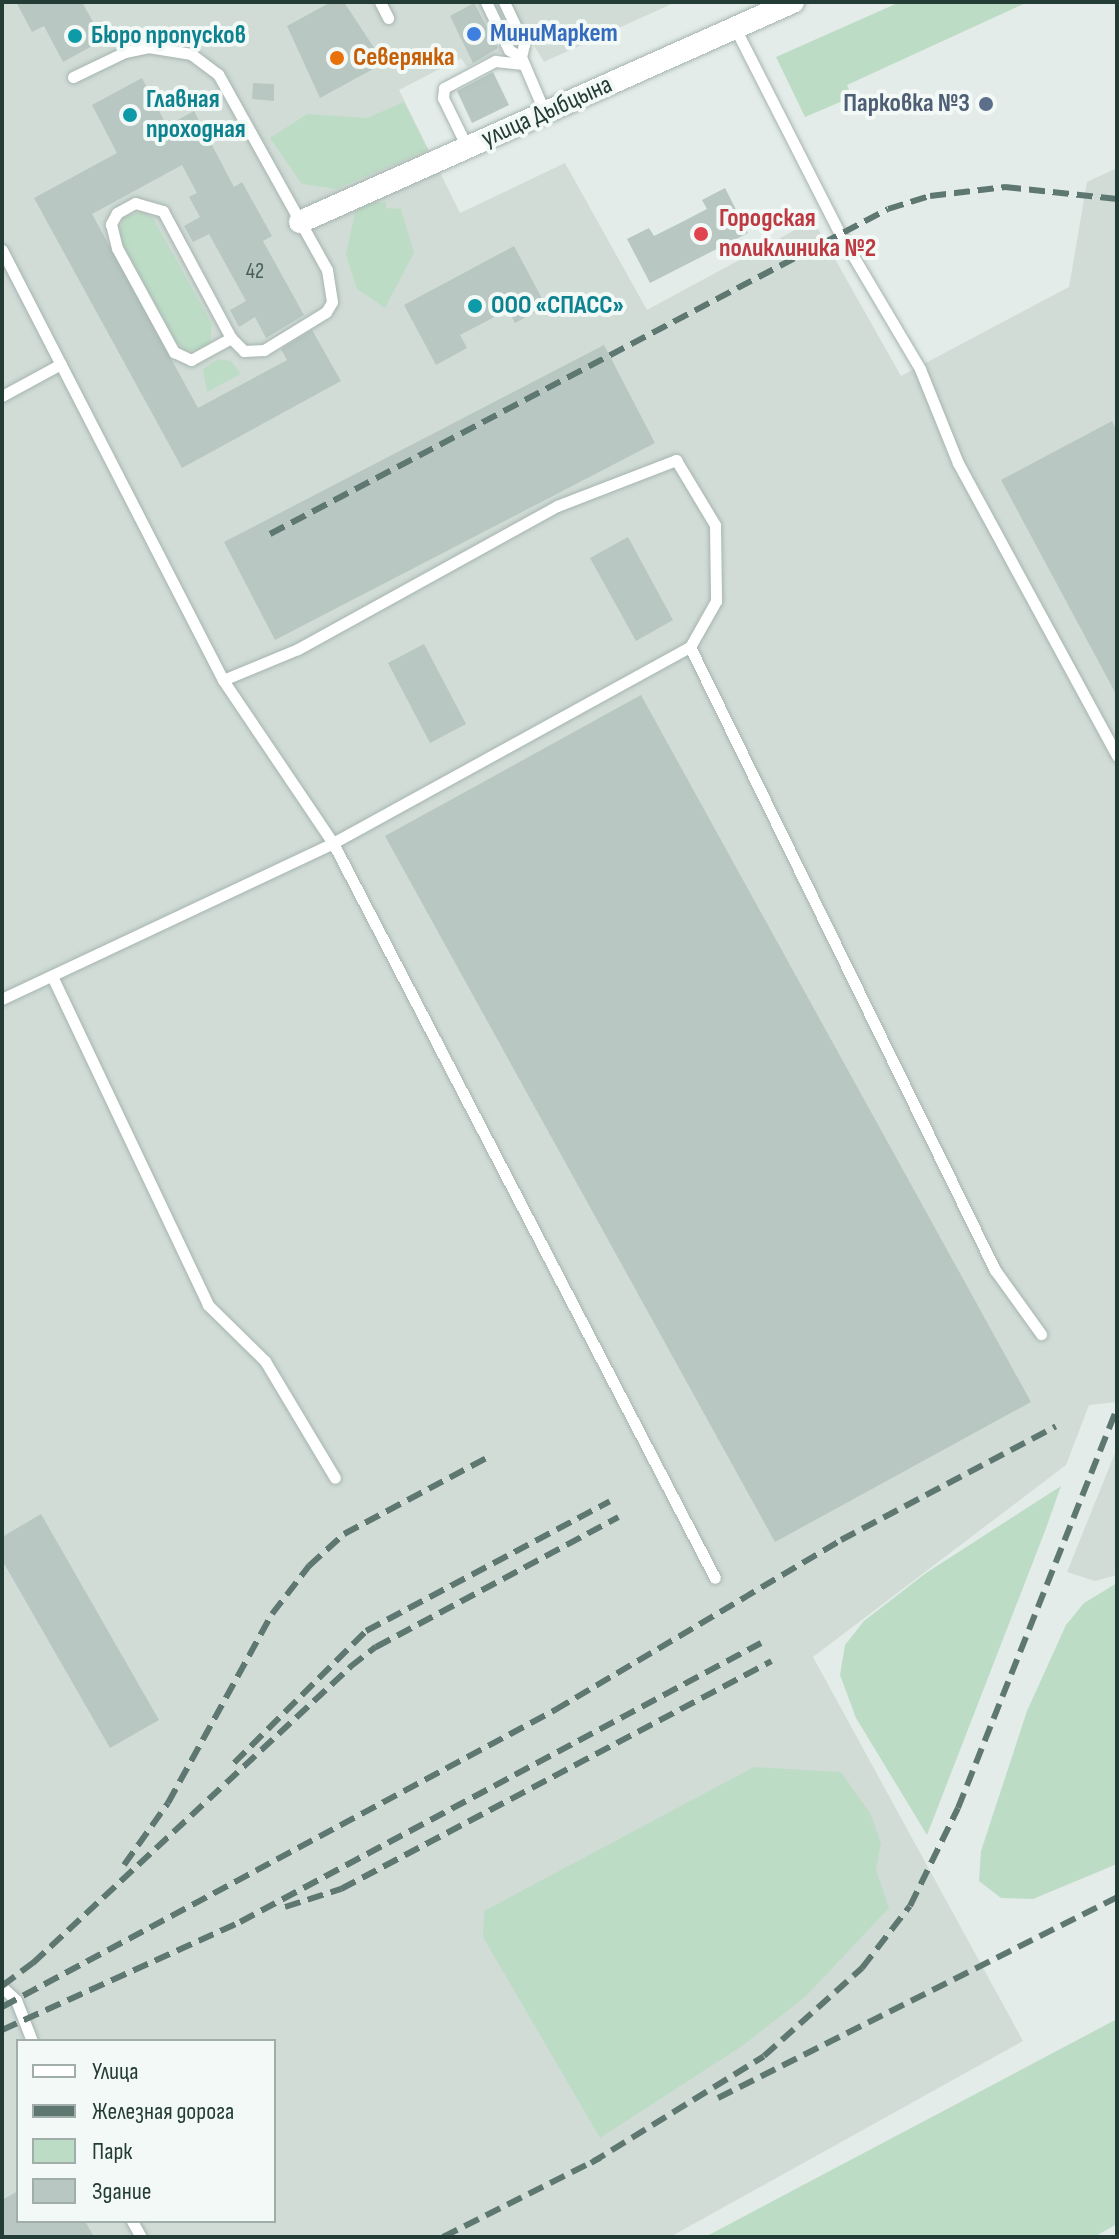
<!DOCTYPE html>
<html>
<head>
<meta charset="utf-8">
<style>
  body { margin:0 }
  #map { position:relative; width:1119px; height:2239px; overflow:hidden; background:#e3ece8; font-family:"Sofia Sans Condensed",sans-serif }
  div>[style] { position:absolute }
  .built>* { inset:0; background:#d1dcd7 }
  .green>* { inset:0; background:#bddcc6 }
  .building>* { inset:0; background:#b8c7c1 }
  .roads { filter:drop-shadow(0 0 2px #a6b4af) drop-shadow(0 0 2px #a6b4af) }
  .lane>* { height:11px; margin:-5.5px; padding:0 5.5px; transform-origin:5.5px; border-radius:5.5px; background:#fff }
  .street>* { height:22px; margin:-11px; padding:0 11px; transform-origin:11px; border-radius:11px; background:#fff }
  .rail>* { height:6px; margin-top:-3px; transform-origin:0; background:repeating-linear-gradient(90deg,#5e7871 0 16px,transparent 0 24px) }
  .dots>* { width:22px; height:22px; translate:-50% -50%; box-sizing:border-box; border:4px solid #f3f9f6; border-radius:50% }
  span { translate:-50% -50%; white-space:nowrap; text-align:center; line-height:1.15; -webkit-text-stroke:8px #f3f9f6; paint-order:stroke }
  .number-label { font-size:22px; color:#495f59 }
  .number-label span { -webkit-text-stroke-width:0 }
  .shop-label { font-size:26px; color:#366cbe; font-weight:700 }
  .left { translate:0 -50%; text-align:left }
  .culture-label { font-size:26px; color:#0d838f; font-weight:700 }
  .food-label { font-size:26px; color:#c56008; font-weight:700 }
  .service-label { font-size:26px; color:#4e5e75; font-weight:700 }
  .right { translate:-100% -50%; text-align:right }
  .street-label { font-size:26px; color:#243c36 }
  .health-label { font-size:26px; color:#be3a42; font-weight:700 }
  .frame { position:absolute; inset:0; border:4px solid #243c36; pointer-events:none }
  .legend { position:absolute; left:16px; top:2039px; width:260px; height:184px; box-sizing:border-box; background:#f3f9f6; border:2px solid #a0ada9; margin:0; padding:10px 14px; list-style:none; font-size:24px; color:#243c36 }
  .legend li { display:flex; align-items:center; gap:16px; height:40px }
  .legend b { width:40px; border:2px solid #a0ada9 }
</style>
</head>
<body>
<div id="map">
  <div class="built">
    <div style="clip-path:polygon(evenodd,2px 2px,676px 2px,544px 62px,523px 27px,497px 39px,502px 52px,467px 67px,461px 58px,399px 90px,460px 213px,565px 163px,647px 310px,813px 220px,901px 376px,1069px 287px,1087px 182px,1117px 168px,1117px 1402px,1089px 1405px,1066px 1465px,813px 1657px,1023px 2041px,670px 2237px,2px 2237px,2px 2px,18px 2041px,274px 2041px,274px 2221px,18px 2221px,18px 2041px)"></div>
    <div style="clip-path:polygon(1117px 1448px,1117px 1575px,1095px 1581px,1067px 1572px)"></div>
  </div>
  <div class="green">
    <div style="clip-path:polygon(900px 2px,1028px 2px,847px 85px,852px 97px,805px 117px,776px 57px)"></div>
    <div style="clip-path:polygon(404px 102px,428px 150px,336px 189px,302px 184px,270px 138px,307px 114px,367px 118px)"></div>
    <div style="clip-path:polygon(386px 202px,386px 208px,401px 209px,414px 253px,385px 308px,357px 289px,346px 255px,355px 212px,368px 203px)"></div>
    <div style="clip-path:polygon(142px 212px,153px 218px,212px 324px,210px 344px,199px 351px,185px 350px,175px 340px,118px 235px,124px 217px)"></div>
    <div style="clip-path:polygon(218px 359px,231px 361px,241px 374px,207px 392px,203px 369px)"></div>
    <div style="clip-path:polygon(1061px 1486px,1045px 1531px,927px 1835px,856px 1718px,840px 1675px,845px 1645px,864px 1621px,926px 1573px)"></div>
    <div style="clip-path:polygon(1117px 1583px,1117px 1864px,1033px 1899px,1001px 1898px,979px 1881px,981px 1851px,1027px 1711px,1066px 1625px,1084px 1603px)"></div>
    <div style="clip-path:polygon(754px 1767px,841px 1772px,870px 1813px,881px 1843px,876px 1870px,889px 1908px,806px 1996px,742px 2046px,600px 2138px,483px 1937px,484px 1911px)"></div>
    <div style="clip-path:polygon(1117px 2019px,1117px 2224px,1094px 2237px,705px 2237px)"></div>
  </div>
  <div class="building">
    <div style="clip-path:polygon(16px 2px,82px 2px,103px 40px,63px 62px,44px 26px,32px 32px)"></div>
    <div style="clip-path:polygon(331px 2px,344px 2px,384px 63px,320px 98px,287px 26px)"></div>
    <div style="clip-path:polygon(474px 3px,498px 48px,473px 63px,450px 16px)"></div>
    <div style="clip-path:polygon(493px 72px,509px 105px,472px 123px,457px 91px)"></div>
    <div style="clip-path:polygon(142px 78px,167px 126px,194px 111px,234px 187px,242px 182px,272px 236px,263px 241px,304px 315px,266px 338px,255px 317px,239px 327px,230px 310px,246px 301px,209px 234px,193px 242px,184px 226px,200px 217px,189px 197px,197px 193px,182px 165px,92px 214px,198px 408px,287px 360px,281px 349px,312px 330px,341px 381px,182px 468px,34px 198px,117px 153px,92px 105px)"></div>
    <div style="clip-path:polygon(253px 83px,274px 84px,274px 101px,252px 99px)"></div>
    <div style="clip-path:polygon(725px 188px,748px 233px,650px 283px,627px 239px,649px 228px,654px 236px,678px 224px,707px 209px,702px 200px)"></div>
    <div style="clip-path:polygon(514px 246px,546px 306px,515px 323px,508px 310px,460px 335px,467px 348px,436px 365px,404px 305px)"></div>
    <div style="clip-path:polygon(604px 345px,655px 443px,275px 640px,224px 542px)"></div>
    <div style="clip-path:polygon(1112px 421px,1117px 431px,1117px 696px,1001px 480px)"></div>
    <div style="clip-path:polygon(628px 537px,673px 620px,636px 641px,590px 558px)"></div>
    <div style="clip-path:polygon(424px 644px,466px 724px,430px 743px,388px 663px)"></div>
    <div style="clip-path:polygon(641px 695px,1031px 1402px,775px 1542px,385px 836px)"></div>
    <div style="clip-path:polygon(41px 1514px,159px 1720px,110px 1748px,2px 1560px,2px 1537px)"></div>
    <div style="clip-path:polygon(18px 2191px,18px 2221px,85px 2221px,94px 2237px,2px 2237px,2px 2200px)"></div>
  </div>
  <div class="roads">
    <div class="lane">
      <div style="left:380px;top:2px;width:18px;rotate:63deg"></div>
      <div style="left:486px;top:2px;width:53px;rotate:64.4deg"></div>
      <div style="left:509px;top:50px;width:14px;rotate:30deg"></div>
      <div style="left:521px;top:57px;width:61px;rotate:66.8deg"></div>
      <div style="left:504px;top:2px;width:47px;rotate:64.5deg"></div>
      <div style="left:524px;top:44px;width:13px;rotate:103deg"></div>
      <div style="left:735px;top:28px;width:231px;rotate:63deg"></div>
      <div style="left:840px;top:234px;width:157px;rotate:59.3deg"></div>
      <div style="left:920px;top:369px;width:101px;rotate:68deg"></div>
      <div style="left:958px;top:463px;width:333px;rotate:61.5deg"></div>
      <div style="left:73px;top:77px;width:58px;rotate:-25.7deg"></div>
      <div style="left:125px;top:52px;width:24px;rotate:-12deg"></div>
      <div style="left:148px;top:47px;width:44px;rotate:9.2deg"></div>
      <div style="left:191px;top:54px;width:34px;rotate:37deg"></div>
      <div style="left:218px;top:74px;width:224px;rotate:60.9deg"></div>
      <div style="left:327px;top:270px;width:32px;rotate:81deg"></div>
      <div style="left:332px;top:302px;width:12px;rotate:121deg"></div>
      <div style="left:326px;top:312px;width:73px;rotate:148.5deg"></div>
      <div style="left:264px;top:350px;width:20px;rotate:177deg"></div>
      <div style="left:244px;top:351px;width:18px;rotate:-135deg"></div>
      <div style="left:231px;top:338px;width:144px;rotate:-118.2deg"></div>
      <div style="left:163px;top:211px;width:29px;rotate:-164deg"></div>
      <div style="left:135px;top:203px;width:21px;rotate:151deg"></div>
      <div style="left:117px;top:213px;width:13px;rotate:119deg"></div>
      <div style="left:111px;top:224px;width:25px;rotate:76deg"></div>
      <div style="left:117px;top:248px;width:119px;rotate:61.3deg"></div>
      <div style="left:174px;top:352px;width:19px;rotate:25deg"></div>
      <div style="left:191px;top:360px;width:46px;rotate:-28.8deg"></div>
      <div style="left:467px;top:147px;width:55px;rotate:-116.1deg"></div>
      <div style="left:443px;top:98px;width:10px;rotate:-84deg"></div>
      <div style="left:444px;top:88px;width:58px;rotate:-27.9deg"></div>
      <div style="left:495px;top:61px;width:28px;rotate:6deg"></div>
      <div style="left:2px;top:250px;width:483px;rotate:62.8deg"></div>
      <div style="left:223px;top:680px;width:197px;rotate:56deg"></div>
      <div style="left:333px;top:843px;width:828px;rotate:62.54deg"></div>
      <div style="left:2px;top:396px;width:67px;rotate:-28.5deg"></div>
      <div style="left:223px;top:680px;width:81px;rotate:-22.5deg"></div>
      <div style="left:298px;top:649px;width:296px;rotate:-28.9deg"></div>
      <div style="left:557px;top:506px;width:128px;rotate:-21.1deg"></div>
      <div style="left:676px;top:460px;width:76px;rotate:59deg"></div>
      <div style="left:715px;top:525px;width:76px;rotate:89.2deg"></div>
      <div style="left:716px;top:601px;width:53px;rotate:119.5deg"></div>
      <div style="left:52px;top:976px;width:364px;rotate:64.6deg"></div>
      <div style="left:208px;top:1305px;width:80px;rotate:44.5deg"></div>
      <div style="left:265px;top:1361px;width:136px;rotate:59.1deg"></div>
      <div style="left:2px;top:999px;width:366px;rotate:-25.2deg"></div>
      <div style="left:333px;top:843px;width:407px;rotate:-28.8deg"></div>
      <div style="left:690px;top:647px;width:694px;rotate:63.92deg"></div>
      <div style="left:995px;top:1270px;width:79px;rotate:54.3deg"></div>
      <div style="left:2px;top:1987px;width:19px;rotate:43deg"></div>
      <div style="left:16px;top:2000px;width:44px;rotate:68.7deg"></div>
      <div style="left:132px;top:2221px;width:18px;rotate:61deg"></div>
    </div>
    <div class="street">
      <div style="left:300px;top:222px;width:540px;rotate:-24.05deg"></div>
    </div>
  </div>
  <div class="rail">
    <div style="left:270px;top:534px;width:698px;rotate:-27.74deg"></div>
    <div style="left:888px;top:209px;width:44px;rotate:-17.2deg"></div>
    <div style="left:930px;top:196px;width:76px;rotate:-6.8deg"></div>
    <div style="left:1005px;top:187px;width:113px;rotate:6.1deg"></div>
    <div style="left:234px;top:1763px;width:187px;rotate:-45deg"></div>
    <div style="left:366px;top:1631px;width:276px;rotate:-28deg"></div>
    <div style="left:124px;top:1865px;width:76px;rotate:-54.6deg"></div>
    <div style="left:168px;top:1803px;width:216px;rotate:-61.2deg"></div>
    <div style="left:272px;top:1614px;width:61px;rotate:-52.4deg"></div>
    <div style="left:309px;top:1566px;width:47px;rotate:-42.4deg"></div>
    <div style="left:344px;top:1534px;width:166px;rotate:-28.1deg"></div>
    <div style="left:285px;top:1907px;width:59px;rotate:-17.8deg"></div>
    <div style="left:341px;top:1889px;width:487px;rotate:-27.9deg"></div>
    <div style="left:2px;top:1986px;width:39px;rotate:-37deg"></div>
    <div style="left:33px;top:1963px;width:434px;rotate:-43deg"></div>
    <div style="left:350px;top:1667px;width:33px;rotate:-38deg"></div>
    <div style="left:376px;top:1647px;width:275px;rotate:-28.2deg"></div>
    <div style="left:2px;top:2007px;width:628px;rotate:-28.24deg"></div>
    <div style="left:555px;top:1710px;width:333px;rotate:-30.7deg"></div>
    <div style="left:841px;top:1540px;width:243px;rotate:-27.9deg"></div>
    <div style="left:2px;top:2030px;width:261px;rotate:-24.4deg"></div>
    <div style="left:240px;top:1922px;width:591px;rotate:-28.17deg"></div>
    <div style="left:718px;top:2098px;width:447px;rotate:-26.7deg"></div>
    <div style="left:591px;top:2163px;width:203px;rotate:-31.7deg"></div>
    <div style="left:764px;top:2056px;width:132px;rotate:-41.9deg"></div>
    <div style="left:862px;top:1968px;width:78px;rotate:-52.3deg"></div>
    <div style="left:910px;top:1906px;width:109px;rotate:-63.9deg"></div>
    <div style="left:958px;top:1808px;width:430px;rotate:-68.3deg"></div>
    <div style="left:443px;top:2237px;width:176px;rotate:-26.7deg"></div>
  </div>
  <div class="dots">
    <div style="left:474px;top:34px;background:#3f7fe0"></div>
    <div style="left:75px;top:36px;background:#0f9aa8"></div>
    <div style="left:337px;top:58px;background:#e8710a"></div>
    <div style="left:986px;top:104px;background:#5c6f8a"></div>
    <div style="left:130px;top:115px;background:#0f9aa8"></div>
    <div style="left:701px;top:234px;background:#e0444e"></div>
    <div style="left:475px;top:306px;background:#0f9aa8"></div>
  </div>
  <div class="number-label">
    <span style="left:255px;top:272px">42</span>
  </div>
  <div class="shop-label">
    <span class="left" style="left:490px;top:34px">MиниMаркет</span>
  </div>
  <div class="culture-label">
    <span class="left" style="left:91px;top:36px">Бюро пропусков</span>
    <span class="left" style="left:146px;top:115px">Главная<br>проходная</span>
    <span class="left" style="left:491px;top:306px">ООО «СПАСС»</span>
  </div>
  <div class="food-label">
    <span class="left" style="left:353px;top:58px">Северянка</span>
  </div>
  <div class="service-label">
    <span class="right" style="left:970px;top:104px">Парковка №3</span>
  </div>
  <div class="street-label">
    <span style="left:547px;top:112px;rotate:-24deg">улица Дыбцына</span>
  </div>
  <div class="health-label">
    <span class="left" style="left:719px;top:234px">Городская<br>поликлиника №2</span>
  </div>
  <div class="frame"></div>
  <ul class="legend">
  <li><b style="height:10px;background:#fff"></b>Улица</li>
  <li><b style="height:10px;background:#5e7871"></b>Железная дорога</li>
  <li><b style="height:22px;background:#bddcc6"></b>Парк</li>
  <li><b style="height:22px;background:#b8c7c1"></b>Здание</li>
  </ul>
</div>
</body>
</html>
